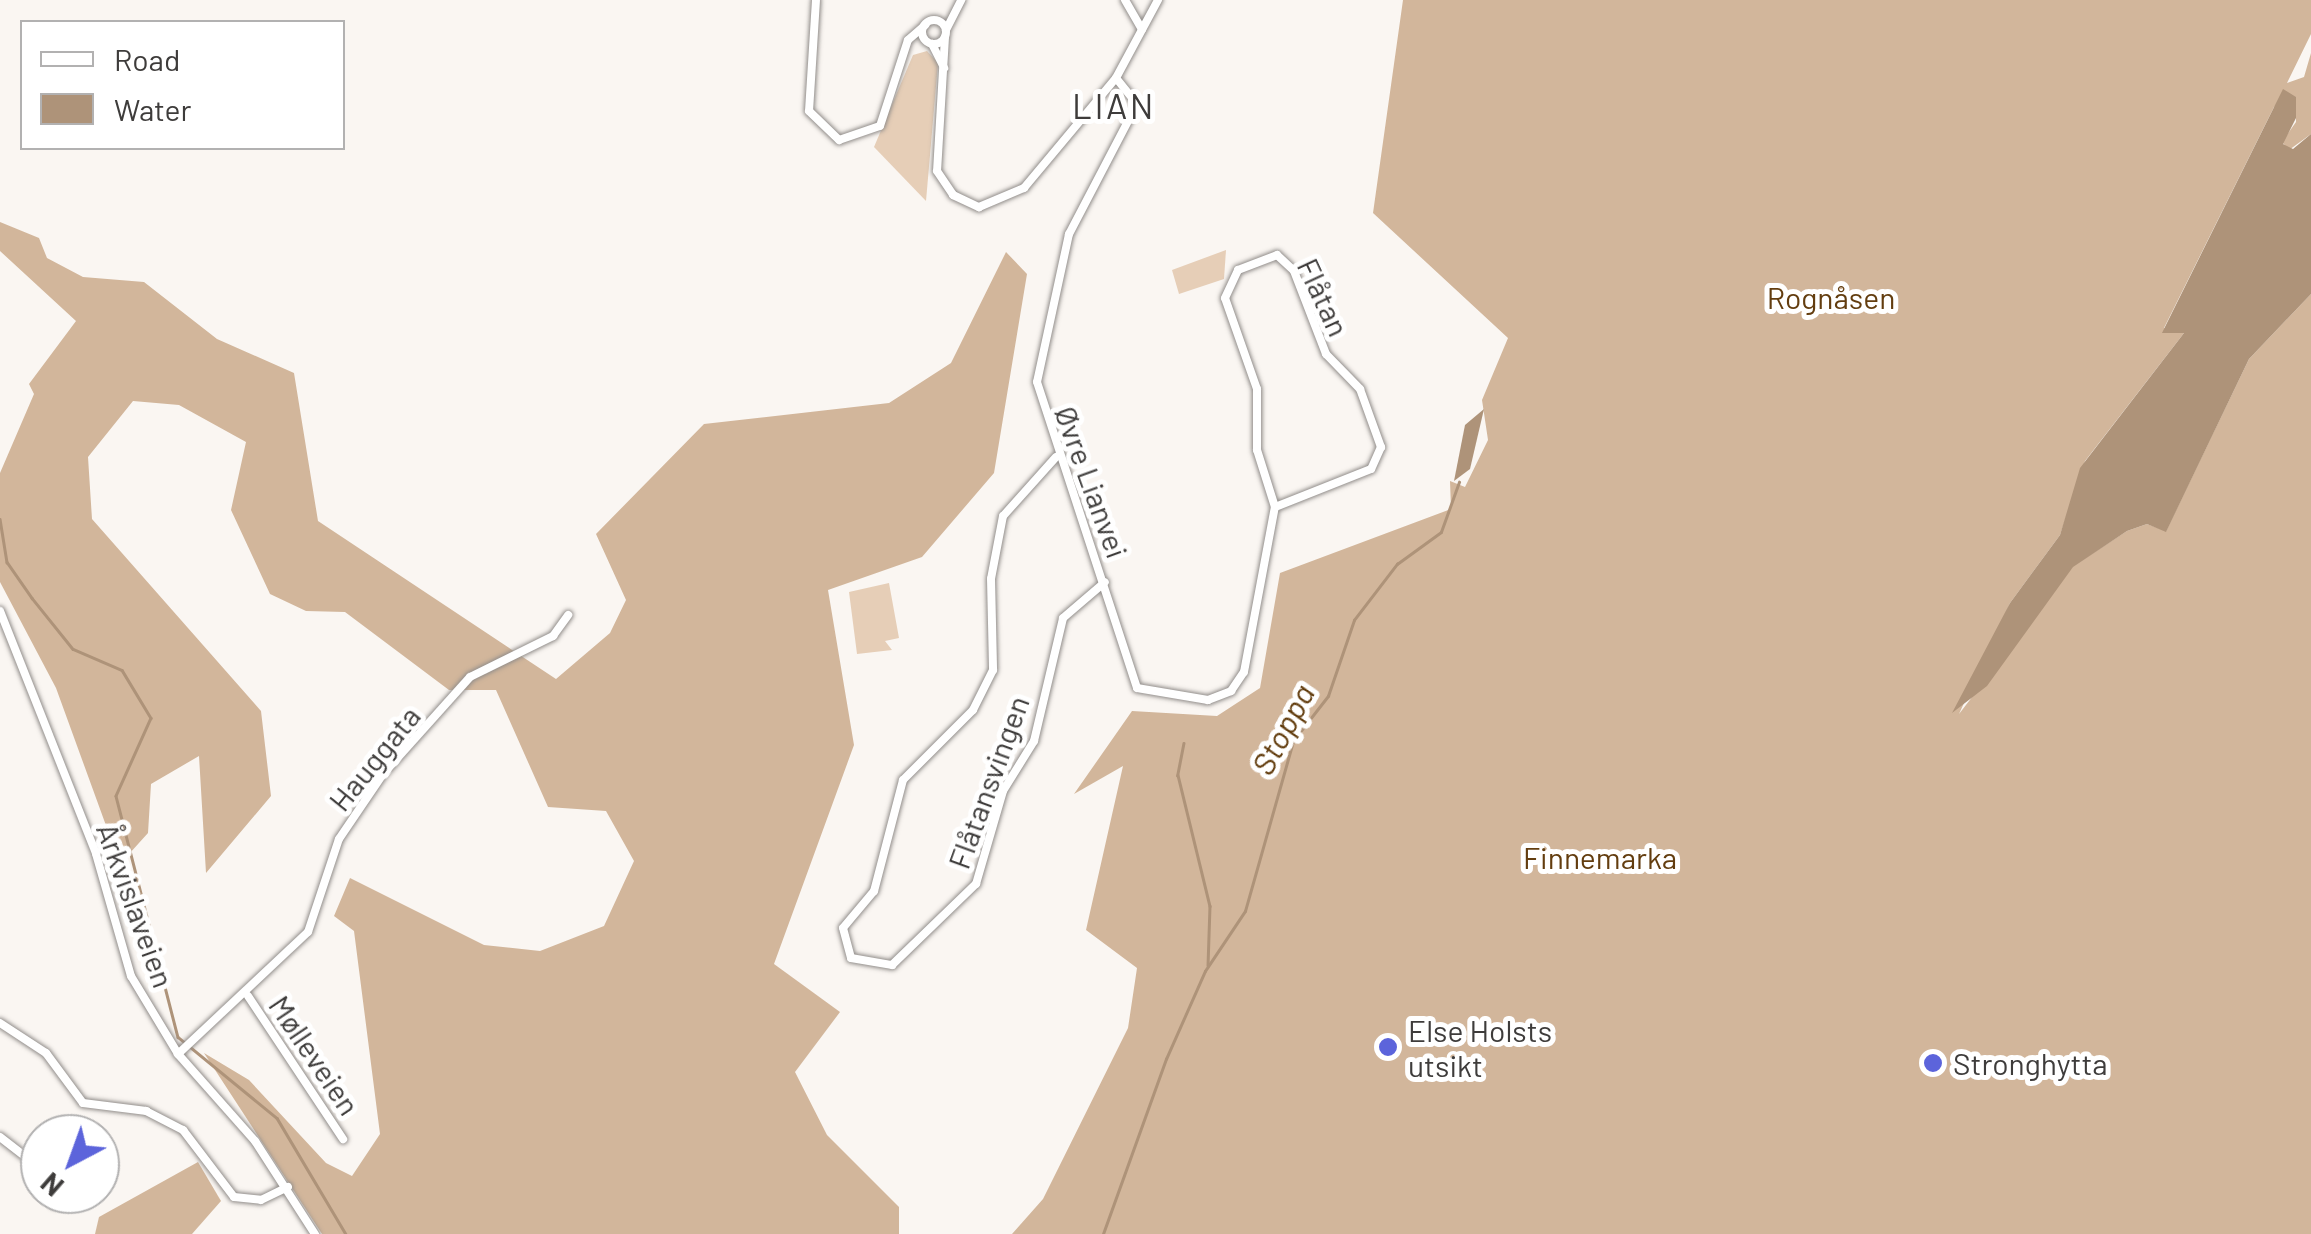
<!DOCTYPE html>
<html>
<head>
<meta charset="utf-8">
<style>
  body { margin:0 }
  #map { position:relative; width:2311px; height:1234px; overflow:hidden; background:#faf6f2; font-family:Barlow,sans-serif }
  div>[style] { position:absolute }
  .green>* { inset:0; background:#e6ceb7 }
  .forest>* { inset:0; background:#d2b69b }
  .water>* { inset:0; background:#ae9379 }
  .stream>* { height:2.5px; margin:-1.25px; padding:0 1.25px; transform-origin:1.25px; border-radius:1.25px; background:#ae9379 }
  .roads { filter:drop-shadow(0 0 2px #928e8b) drop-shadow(0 0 2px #928e8b) }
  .street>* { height:8px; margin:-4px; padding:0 4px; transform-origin:4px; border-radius:4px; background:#fff }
  .street>.ring { margin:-4px; padding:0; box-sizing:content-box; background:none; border:8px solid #fff; border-radius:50% }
  .dots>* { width:28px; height:28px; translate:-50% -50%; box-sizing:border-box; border:5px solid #fff; border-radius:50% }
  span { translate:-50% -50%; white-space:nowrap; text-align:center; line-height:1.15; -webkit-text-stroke:10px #fff; paint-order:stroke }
  .street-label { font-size:30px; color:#3e3c3b }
  .park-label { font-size:30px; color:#633d0f }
  .poi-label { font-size:30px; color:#3e3c3b }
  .left { translate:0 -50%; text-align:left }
  .water-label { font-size:32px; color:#623c0d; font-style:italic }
  .quarter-label { font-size:35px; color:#3e3c3b; letter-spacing:2.5px }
  .legend { position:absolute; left:20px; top:20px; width:325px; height:130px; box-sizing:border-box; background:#fff; border:2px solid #b2b1b1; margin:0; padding:12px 18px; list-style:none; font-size:30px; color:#3e3c3b }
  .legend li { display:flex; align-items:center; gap:20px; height:50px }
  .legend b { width:50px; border:2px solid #b2b1b1 }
  .north { position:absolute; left:20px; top:1114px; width:100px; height:100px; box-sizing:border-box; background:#fff; border:2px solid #b2b1b1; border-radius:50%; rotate:221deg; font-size:28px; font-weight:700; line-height:40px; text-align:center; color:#3e3c3b }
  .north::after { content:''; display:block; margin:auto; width:35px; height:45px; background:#5c64db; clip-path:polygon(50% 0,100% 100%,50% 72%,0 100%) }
</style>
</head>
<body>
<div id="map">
  <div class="green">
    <div style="clip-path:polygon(927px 51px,938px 63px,926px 201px,874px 147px,913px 55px)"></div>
    <div style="clip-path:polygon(1226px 250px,1224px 279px,1179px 294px,1172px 270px)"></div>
    <div style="clip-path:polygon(889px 583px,899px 638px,885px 641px,892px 650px,857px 654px,849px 592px)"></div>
  </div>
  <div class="forest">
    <div style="clip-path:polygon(1403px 0,2311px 0,2311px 34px,2287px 83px,2304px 77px,2311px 53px,2311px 134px,2289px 150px,2282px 142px,2296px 122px,2296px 97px,2274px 107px,2164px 328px,2184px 333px,2085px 461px,2060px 535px,2010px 603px,1959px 714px,2073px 566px,2127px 531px,2147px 524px,2166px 531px,2249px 359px,2311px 294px,2311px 1234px,1012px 1234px,1043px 1199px,1128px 1028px,1137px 968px,1086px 930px,1123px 766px,1074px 794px,1132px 711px,1217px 716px,1260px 688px,1280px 573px,1451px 509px,1450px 481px,1465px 487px,1488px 440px,1482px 400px,1508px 338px,1373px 213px)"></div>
    <div style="clip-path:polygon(0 222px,39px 238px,47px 258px,83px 277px,144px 282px,217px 339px,294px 373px,318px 521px,556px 679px,610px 633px,626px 600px,596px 534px,704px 424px,889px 403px,951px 363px,1006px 252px,1027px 274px,994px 473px,922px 557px,828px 590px,854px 745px,774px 964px,840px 1012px,795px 1072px,827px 1135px,899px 1207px,899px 1234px,322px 1234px,204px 1053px,249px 1080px,326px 1163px,352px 1176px,380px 1134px,354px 931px,334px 916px,350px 878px,484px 945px,540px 951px,604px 926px,634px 861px,606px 811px,548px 807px,496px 690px,449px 690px,345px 612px,306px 611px,270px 594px,231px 510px,246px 442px,179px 405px,133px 401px,88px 457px,92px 519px,261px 711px,271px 796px,206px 873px,199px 756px,151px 784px,148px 833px,120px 864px,56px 688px,0 582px,0 473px,34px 394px,29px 384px,76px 321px,0 251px)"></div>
    <div style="clip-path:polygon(198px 1162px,221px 1201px,192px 1234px,95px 1234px,99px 1217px)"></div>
  </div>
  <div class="water">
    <div style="clip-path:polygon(2283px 89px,2296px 97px,2296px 118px,2283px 144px,2293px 149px,2311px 134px,2311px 294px,2249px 359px,2166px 532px,2147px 524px,2127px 531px,2073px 567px,1987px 686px,1952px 713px,2010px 603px,2060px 535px,2080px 468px,2184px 333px,2162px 333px)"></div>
    <div style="clip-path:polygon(1484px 409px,1470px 469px,1454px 481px,1465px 425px)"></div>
  </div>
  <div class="stream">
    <div style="left:0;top:519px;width:44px;rotate:80.8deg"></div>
    <div style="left:7px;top:562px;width:44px;rotate:55.2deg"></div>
    <div style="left:32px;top:598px;width:65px;rotate:51.2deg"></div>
    <div style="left:73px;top:649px;width:53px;rotate:23.2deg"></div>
    <div style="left:122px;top:670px;width:56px;rotate:58.9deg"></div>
    <div style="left:151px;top:718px;width:85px;rotate:114.2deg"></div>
    <div style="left:116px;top:796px;width:249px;rotate:75.6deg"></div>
    <div style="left:178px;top:1037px;width:128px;rotate:39.3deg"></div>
    <div style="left:277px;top:1118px;width:135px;rotate:59.3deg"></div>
    <div style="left:1184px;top:743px;width:33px;rotate:101deg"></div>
    <div style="left:1178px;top:775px;width:135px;rotate:76.3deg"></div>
    <div style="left:1210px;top:906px;width:59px;rotate:91.9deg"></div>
    <div style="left:1103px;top:1234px;width:186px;rotate:-70.2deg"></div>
    <div style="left:1166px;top:1059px;width:96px;rotate:-66.1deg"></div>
    <div style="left:1205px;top:971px;width:72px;rotate:-56.3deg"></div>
    <div style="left:1245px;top:911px;width:177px;rotate:-74.2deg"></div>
    <div style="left:1293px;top:741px;width:57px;rotate:-52.1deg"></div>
    <div style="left:1328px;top:696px;width:80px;rotate:-71.1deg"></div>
    <div style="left:1354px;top:620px;width:71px;rotate:-52.5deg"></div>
    <div style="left:1397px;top:564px;width:54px;rotate:-36deg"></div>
    <div style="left:1441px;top:532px;width:53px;rotate:-70.2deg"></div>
  </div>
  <div class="roads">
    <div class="street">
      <div style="left:816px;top:0;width:111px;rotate:93.6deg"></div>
      <div style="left:809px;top:111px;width:42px;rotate:44deg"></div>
      <div style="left:839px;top:140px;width:43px;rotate:-18.9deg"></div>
      <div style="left:880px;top:126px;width:90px;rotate:-72deg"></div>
      <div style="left:908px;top:40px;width:23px;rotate:-41deg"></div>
      <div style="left:1125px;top:0;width:34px;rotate:60deg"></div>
      <div class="ring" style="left:922px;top:20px;width:16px;height:16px"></div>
      <div style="left:946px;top:30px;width:34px;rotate:-63deg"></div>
      <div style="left:945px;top:37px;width:134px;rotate:93.4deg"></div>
      <div style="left:937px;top:171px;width:29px;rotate:56deg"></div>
      <div style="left:953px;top:195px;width:29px;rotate:25deg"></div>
      <div style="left:979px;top:207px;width:49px;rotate:-22.9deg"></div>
      <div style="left:1024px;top:188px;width:143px;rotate:-50.1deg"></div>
      <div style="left:932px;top:44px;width:27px;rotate:63deg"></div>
      <div style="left:1116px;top:78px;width:33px;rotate:51deg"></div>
      <div style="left:1137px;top:104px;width:147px;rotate:117.6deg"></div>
      <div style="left:1069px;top:234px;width:151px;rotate:102.2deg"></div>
      <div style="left:1037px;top:382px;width:322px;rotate:71.9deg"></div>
      <div style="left:1137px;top:688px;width:72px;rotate:9.6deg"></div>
      <div style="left:1208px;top:700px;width:25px;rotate:-21deg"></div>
      <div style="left:1231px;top:691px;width:23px;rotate:-56deg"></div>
      <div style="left:1244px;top:672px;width:168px;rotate:-79.4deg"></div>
      <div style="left:1275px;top:507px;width:60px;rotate:-107.5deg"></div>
      <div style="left:1257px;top:450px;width:61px;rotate:-90deg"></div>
      <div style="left:1257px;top:389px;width:96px;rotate:-109.4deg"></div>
      <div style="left:1225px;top:298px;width:31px;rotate:-65deg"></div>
      <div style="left:1238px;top:270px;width:42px;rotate:-21deg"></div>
      <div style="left:1277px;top:255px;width:23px;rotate:43deg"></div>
      <div style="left:1294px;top:271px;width:89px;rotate:68.9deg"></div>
      <div style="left:1326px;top:354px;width:49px;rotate:45.8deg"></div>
      <div style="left:1360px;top:389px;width:62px;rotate:70.1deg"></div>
      <div style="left:1381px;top:447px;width:24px;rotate:114deg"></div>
      <div style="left:1371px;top:469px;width:103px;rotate:158.4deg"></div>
      <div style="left:1116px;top:78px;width:89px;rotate:-61.7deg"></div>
      <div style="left:1056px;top:457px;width:79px;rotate:131.9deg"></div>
      <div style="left:1003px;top:516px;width:64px;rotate:100.8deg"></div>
      <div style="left:991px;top:579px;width:91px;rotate:88.7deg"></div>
      <div style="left:993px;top:670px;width:45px;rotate:116.6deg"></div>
      <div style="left:973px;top:710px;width:99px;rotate:135deg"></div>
      <div style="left:903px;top:780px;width:115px;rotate:104.6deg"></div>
      <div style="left:874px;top:891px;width:48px;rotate:130deg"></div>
      <div style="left:843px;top:928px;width:31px;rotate:75deg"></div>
      <div style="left:851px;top:958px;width:42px;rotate:9.7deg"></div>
      <div style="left:892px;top:965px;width:117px;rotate:-44deg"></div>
      <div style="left:976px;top:884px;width:97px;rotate:-73.8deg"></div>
      <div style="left:1003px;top:791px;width:59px;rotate:-58.2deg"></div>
      <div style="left:1034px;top:741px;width:126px;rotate:-76.7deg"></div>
      <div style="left:1063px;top:618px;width:55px;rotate:-40.6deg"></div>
      <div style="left:0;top:611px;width:261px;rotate:68.4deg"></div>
      <div style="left:96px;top:854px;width:127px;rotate:74deg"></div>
      <div style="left:131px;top:976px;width:91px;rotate:58.9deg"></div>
      <div style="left:178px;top:1054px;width:116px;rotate:48.5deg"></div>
      <div style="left:255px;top:1141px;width:111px;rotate:57.2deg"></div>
      <div style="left:248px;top:996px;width:172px;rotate:56.4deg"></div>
      <div style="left:0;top:1023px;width:55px;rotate:33.1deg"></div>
      <div style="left:46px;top:1053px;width:62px;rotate:53.5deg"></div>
      <div style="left:83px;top:1103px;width:64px;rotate:7.2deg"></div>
      <div style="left:146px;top:1111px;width:42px;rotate:27.2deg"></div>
      <div style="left:183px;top:1130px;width:84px;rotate:52.7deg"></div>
      <div style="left:234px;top:1197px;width:27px;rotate:6deg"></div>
      <div style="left:261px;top:1200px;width:30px;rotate:-26deg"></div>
      <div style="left:178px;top:1054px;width:178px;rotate:-43.2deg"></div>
      <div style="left:308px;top:932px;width:98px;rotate:-71.6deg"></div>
      <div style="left:339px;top:839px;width:78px;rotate:-55.9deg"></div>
      <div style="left:383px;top:774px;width:130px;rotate:-48.1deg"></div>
      <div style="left:470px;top:677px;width:93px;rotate:-26.3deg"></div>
      <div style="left:553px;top:636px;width:26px;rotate:-54deg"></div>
      <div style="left:0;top:1137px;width:51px;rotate:37.8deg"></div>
      <div style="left:55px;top:1204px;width:10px;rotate:-79deg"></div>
    </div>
  </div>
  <div class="dots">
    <div style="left:1388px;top:1047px;background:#5c64db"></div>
    <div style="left:1933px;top:1063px;background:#5c64db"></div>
  </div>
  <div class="street-label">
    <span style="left:1324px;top:297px;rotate:65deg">Flåtan</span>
    <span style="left:1092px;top:482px;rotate:70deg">Øvre Lianvei</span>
    <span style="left:374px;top:758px;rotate:-51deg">Hauggata</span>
    <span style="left:988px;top:782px;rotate:-70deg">Flåtansvingen</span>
    <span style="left:136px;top:905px;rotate:70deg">Årkvislaveien</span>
    <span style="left:315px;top:1055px;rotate:56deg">Mølleveien</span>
  </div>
  <div class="park-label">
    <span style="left:1831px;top:297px">Rognåsen</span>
    <span style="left:1600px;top:857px">Finnemarka</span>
  </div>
  <div class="poi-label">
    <span class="left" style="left:1408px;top:1047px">Else Holsts<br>utsikt</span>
    <span class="left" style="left:1953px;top:1063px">Stronghytta</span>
  </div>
  <div class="water-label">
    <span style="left:1282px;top:729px;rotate:-62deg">Stoppa</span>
  </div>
  <div class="quarter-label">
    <span style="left:1114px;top:105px">LIAN</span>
  </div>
  <ul class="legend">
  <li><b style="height:12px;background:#fff"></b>Road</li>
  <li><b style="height:28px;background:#ae9379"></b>Water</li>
  </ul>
  <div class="north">N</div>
</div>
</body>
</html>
